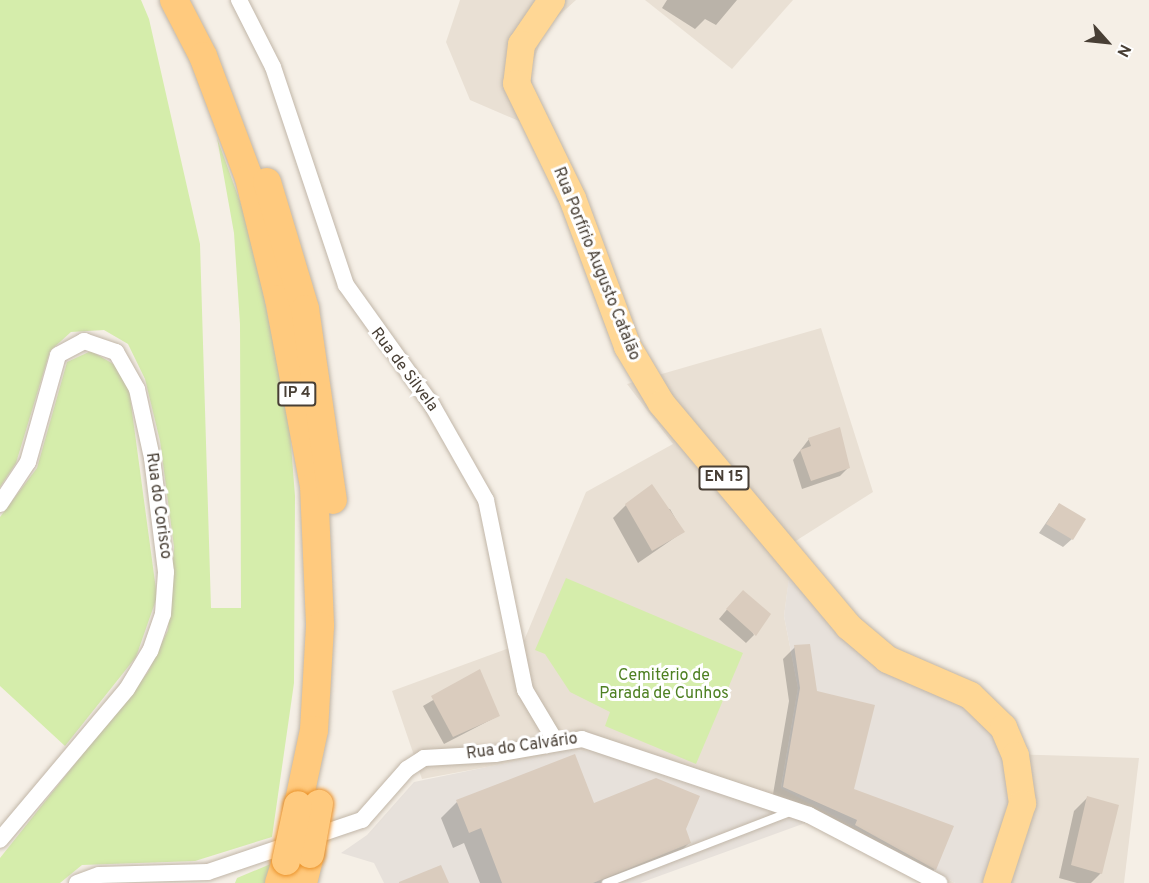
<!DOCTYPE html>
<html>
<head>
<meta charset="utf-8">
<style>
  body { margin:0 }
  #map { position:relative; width:1149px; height:883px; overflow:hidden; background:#f5efe6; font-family:Overpass,sans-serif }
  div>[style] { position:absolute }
  .residential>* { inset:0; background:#e9e0d4 }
  .industrial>* { inset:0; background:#e7e1db }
  .green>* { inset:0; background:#d5edab }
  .shadow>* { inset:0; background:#0003 }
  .building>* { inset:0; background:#daccbe }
  .roads { filter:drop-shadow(0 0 2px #c1b6a8) drop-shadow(0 0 2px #c1b6a8) }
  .service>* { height:8px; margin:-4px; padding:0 4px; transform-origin:4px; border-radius:4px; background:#fff }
  .minor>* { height:16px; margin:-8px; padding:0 8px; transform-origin:8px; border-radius:8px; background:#fff }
  .primary>* { height:27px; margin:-13.5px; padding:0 13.5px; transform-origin:13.5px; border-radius:13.5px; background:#ffd795 }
  .trunk>* { height:28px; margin:-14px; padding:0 14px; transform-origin:14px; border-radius:14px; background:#ffca7e }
  .bridges { filter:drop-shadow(0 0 2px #eb922a) drop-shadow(0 0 2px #eb922a) }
  .trunk-bridge>* { height:28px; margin:-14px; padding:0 14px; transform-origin:14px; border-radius:14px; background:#ffca7e }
  span { translate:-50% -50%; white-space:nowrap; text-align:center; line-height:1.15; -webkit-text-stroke:6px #fff; paint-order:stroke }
  .shield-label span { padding:2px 4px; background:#fff; border:2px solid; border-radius:4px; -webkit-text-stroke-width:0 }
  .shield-label { font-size:15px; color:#483f35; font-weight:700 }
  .street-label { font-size:16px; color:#483f35 }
  .park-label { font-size:16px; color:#4e8022 }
  .north { position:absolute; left:1077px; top:12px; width:60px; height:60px; -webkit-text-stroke:4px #fff; paint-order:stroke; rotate:117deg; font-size:16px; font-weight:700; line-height:24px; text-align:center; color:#483f35 }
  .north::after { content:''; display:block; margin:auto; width:21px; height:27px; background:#483f35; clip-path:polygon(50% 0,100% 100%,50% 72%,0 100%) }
</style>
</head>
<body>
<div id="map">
  <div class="residential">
    <div style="clip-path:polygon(460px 0,576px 0,546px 27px,531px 68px,533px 89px,556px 137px,470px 100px,446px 42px)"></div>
    <div style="clip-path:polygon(645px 0,793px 0,732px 69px)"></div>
    <div style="clip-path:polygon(821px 328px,873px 492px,794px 542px,784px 616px,798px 688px,781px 787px,955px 883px,919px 883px,913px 874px,808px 822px,580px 750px,422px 779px,392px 691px,523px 643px,586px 492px,673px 444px,627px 384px)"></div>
    <div style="clip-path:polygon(1009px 754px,1139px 758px,1124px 883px,992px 883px)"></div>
  </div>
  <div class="industrial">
    <div style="clip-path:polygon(790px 569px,860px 654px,939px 689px,988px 720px,1015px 774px,992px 883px,955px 883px,781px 788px,798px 688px,784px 616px)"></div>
    <div style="clip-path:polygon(569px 750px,592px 751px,808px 822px,640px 883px,384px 883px,374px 863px,341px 853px,367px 835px,414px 782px)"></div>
  </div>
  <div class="green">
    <div style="clip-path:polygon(0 0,141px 0,149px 19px,200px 244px,211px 608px,241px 608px,240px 324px,234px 233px,217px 138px,250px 229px,289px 419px,295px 496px,294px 683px,272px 837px,195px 861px,82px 865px,60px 883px,0 883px,0 858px,148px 672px,168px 630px,174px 547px,160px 441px,145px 379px,128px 344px,104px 330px,71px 332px,50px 351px,16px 463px,0 487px)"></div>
    <div style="clip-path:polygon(91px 351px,115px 365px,129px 389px,157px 597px,136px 657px,65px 746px,0 686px,0 517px,37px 468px,67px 362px)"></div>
    <div style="clip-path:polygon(566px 578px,743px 653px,696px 764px,605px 726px,610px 712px,570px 692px,545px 654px,535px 650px)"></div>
    <div style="clip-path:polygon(273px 863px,270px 883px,235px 883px,237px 878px)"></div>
  </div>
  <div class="shadow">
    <div style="clip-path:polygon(667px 0,737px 0,716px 25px,705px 19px,695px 29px,662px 8px)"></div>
    <div style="clip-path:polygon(809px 439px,849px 467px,840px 476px,802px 489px,793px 460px)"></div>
    <div style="clip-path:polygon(1059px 504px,1072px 539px,1063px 547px,1039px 533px)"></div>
    <div style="clip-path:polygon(626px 505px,670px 509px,683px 532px,638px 563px,613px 518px)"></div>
    <div style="clip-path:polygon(735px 600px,754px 635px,746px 643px,719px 619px)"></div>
    <div style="clip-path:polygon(795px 647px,852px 790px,935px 869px,923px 881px,772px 800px,789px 701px,783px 659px)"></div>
    <div style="clip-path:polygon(457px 686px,498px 716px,444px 744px,423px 706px)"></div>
    <div style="clip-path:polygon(1087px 798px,1101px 873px,1091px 883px,1077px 883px,1059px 878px,1074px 811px)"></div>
    <div style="clip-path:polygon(457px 802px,593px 805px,684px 829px,689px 843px,673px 859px,614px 883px,480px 883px,464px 843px,453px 848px,441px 818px)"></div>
  </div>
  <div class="building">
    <div style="clip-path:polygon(840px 427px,850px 468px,811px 481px,800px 450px,811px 446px,808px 438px)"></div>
    <div style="clip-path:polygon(652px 484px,685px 532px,652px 551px,625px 504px)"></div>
    <div style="clip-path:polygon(1059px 503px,1086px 519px,1073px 540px,1046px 524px)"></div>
    <div style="clip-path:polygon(743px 590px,771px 614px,756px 636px,726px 609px)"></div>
    <div style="clip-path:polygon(810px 644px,817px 691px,875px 705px,854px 789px,954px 826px,936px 870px,855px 825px,857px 820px,783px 787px,800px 688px,794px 645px)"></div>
    <div style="clip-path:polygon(480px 669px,500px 716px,453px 737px,431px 696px)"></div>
    <div style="clip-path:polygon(575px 754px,594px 803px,656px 778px,700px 796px,686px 829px,691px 843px,593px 883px,502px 883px,481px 828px,469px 833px,456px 800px)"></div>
    <div style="clip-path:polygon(1087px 796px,1119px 805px,1102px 874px,1071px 865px)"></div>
    <div style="clip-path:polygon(441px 865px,449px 883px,399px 883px,399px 882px)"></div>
  </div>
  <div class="roads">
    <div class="service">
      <div style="left:606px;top:883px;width:200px;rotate:-21.1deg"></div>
    </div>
    <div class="minor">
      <div style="left:239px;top:0;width:75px;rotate:63.1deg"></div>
      <div style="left:273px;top:67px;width:230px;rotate:71.5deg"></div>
      <div style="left:346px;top:285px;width:148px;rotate:54.4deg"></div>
      <div style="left:432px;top:405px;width:109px;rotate:60.4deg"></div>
      <div style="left:486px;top:500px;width:194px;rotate:78.4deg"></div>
      <div style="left:525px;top:690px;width:61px;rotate:59.2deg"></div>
      <div style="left:0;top:504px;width:50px;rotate:-56.3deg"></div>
      <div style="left:28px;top:462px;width:111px;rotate:-74.3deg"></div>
      <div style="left:58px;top:355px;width:30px;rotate:-28deg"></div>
      <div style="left:84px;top:341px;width:34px;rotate:19deg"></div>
      <div style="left:116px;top:352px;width:43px;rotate:60.4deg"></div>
      <div style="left:137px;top:389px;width:71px;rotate:77.7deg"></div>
      <div style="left:152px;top:458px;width:115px;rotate:83deg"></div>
      <div style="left:166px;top:572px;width:42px;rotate:94.1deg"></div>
      <div style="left:163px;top:614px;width:39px;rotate:109deg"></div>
      <div style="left:150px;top:651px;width:44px;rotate:121.2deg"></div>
      <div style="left:127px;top:689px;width:197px;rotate:130.1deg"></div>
      <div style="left:77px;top:883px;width:23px;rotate:-20deg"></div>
      <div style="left:99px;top:875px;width:109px;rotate:-1.6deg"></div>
      <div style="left:208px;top:872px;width:163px;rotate:-18.7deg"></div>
      <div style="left:362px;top:820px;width:68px;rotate:-48.6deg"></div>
      <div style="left:407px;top:769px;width:20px;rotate:-33deg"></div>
      <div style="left:424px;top:758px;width:71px;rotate:-3.2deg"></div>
      <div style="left:495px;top:754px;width:88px;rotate:-9.8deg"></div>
      <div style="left:582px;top:739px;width:239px;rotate:18.5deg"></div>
      <div style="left:809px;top:815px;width:147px;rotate:27.6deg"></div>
    </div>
    <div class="primary">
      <div style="left:551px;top:0;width:53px;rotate:124.3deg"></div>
      <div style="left:521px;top:44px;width:39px;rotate:97deg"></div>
      <div style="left:516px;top:83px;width:128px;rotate:64deg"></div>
      <div style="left:572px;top:198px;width:158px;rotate:69.6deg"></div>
      <div style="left:627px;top:346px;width:66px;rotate:59.2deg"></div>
      <div style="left:661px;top:403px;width:291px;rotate:50deg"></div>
      <div style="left:848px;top:626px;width:51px;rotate:40.2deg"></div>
      <div style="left:887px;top:659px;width:90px;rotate:23.4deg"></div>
      <div style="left:970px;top:695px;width:46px;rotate:44.1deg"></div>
      <div style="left:1003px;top:727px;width:30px;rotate:67deg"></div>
      <div style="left:1015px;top:755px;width:49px;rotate:81.7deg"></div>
      <div style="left:1022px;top:803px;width:84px;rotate:108deg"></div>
    </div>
    <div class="trunk">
      <div style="left:174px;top:0;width:63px;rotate:62.6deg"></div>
      <div style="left:203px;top:56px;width:130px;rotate:69.3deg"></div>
      <div style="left:249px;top:178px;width:125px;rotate:76.1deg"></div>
      <div style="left:279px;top:299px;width:190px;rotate:79.4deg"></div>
      <div style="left:314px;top:486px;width:140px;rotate:87.5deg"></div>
      <div style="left:320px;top:626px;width:104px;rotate:93.3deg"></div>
      <div style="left:314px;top:730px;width:77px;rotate:102deg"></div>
      <div style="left:267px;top:182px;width:133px;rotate:73.3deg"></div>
      <div style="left:305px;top:309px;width:193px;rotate:81.7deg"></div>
      <div style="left:279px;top:883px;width:23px;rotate:-72deg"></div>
      <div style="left:303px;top:883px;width:30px;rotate:-76deg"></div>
    </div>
  </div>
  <div class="bridges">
    <div class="trunk-bridge">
      <div style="left:310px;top:854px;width:51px;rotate:-79.8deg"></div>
      <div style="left:286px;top:861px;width:57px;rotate:-77.9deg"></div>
    </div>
  </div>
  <div class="shield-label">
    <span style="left:297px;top:394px">IP 4</span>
    <span style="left:724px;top:478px">EN 15</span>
  </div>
  <div class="street-label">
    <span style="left:596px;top:264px;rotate:68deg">Rua Porfírio Augusto Catalão</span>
    <span style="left:404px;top:370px;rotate:53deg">Rua de Silvela</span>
    <span style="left:158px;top:506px;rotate:82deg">Rua do Corisco</span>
    <span style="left:522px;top:747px;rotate:-8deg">Rua do Calvário</span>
  </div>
  <div class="park-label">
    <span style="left:664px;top:685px">Cemitério de<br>Parada de Cunhos</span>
  </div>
  <div class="north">N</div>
</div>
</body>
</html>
